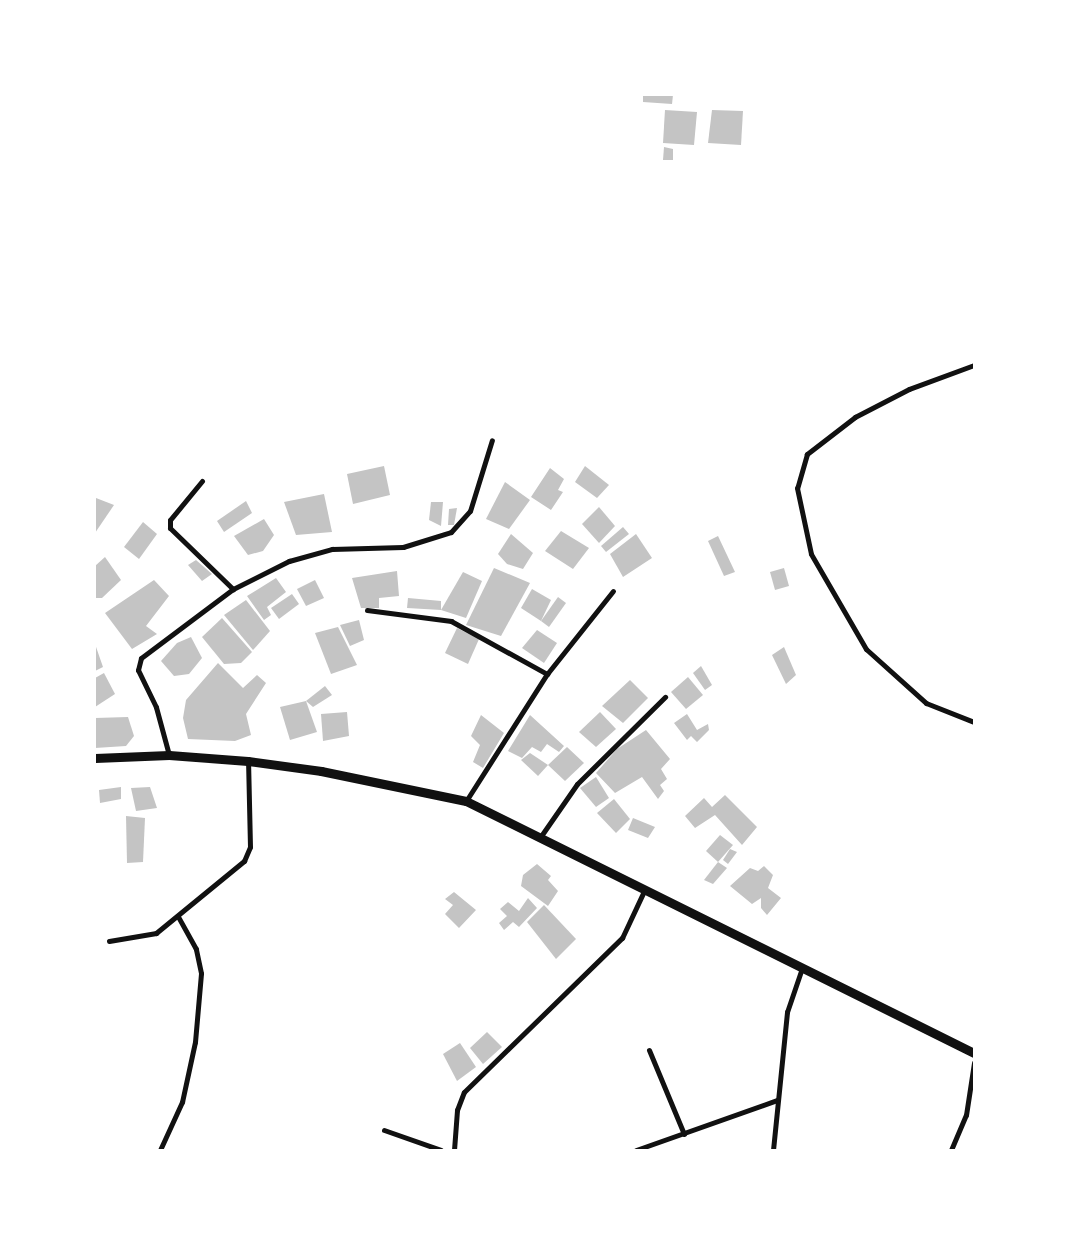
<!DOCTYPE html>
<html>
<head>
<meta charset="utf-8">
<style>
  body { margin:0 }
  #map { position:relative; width:1069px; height:1245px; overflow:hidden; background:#fff; font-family:Inter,sans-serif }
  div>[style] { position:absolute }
  .building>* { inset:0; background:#c4c4c4 }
  .minor>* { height:5px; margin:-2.5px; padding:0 2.5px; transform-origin:2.5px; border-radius:2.5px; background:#111 }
  .trunk>* { height:9px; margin:-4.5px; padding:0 4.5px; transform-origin:4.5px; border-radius:4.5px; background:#111 }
  span { translate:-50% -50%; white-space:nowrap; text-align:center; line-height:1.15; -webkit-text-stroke:5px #fff; paint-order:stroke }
  .frame { position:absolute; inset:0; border:96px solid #fff; pointer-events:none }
</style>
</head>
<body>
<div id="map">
  <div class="building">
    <div style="clip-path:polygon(643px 95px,673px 95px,672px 104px,643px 102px)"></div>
    <div style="clip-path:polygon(665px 110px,697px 112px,694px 145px,663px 143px)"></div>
    <div style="clip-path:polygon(712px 110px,743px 111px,741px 145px,708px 143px)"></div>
    <div style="clip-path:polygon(664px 147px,673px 149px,673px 160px,663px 160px)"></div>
    <div style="clip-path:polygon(384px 466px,390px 495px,353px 504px,347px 474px)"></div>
    <div style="clip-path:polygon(585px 466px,609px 485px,597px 498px,575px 482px)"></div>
    <div style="clip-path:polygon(550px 468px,564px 479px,558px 490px,563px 492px,551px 510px,531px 497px)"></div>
    <div style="clip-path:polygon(505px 482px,530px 500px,509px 529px,486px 519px)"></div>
    <div style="clip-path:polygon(324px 494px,332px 532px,296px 535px,284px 502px)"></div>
    <div style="clip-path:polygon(96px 498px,114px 505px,95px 533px,95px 500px)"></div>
    <div style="clip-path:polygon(246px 501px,252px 513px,224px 532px,217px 521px)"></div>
    <div style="clip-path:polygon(431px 502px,443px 502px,441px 526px,429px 520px)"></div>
    <div style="clip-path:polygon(599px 507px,615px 526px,599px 543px,582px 524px)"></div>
    <div style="clip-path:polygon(457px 508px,454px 525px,448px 525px,449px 509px)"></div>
    <div style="clip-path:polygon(264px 519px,274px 535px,263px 551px,248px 555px,234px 536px)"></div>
    <div style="clip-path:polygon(143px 522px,157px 534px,139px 559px,124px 547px)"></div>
    <div style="clip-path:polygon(623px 527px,629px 534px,606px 552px,601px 546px)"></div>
    <div style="clip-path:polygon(561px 531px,589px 548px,573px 569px,545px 551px)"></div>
    <div style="clip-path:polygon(511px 534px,533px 553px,523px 569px,507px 564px,498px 554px)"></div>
    <div style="clip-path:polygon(636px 534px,652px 558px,623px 577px,610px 554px)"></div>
    <div style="clip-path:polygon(718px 536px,735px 572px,724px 576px,708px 541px)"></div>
    <div style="clip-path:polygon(105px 557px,121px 580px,102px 598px,95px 598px,95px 566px)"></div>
    <div style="clip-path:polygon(196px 560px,212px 574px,202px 581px,188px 565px)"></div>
    <div style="clip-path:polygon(494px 568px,530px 583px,501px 636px,466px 625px)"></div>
    <div style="clip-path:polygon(784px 568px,789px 586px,775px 590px,770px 572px)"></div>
    <div style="clip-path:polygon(397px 571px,399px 596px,379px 598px,379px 608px,361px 608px,352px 578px)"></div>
    <div style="clip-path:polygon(463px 572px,482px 581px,466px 618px,441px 610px)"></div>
    <div style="clip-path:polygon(276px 578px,286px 592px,267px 607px,271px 615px,264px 620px,247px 596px)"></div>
    <div style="clip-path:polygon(154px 580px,169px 596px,146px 626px,157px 634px,132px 649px,105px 613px)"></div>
    <div style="clip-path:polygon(315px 580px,324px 598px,306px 606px,297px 589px)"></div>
    <div style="clip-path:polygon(532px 589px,551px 600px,541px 621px,521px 608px)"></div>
    <div style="clip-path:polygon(292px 594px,299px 604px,279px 619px,271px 608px)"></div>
    <div style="clip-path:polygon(558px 597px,566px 603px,549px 627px,541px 621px)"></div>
    <div style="clip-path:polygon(408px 598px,441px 601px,441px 610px,407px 608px)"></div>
    <div style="clip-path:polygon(246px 600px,270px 631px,253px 650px,224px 615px)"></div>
    <div style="clip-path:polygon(222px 618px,252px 652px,241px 663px,224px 664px,202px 637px)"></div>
    <div style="clip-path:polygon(359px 620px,364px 640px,350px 646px,340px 625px)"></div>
    <div style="clip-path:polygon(338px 627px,357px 665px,331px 674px,315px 633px)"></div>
    <div style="clip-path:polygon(457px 628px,479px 639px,468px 664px,445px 653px)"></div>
    <div style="clip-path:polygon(537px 630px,557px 643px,544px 663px,522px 648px)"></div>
    <div style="clip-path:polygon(191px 637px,202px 658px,189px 674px,174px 676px,161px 661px,177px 643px)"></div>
    <div style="clip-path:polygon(95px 644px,103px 667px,95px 671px)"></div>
    <div style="clip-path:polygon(784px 647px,796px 675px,786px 684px,772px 655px)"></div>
    <div style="clip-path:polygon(218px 663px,243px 688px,257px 675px,266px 683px,246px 714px,251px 735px,235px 741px,188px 739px,183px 718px,186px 700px)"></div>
    <div style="clip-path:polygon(701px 666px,712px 685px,705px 690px,693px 673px)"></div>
    <div style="clip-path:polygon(104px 673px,115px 694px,95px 707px,95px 678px)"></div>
    <div style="clip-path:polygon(688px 677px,703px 695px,686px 709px,671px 692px)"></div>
    <div style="clip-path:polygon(630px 680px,648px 698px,623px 723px,602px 706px)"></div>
    <div style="clip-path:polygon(325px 686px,332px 695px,313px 707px,306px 701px)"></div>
    <div style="clip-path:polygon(306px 701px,317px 732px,290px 740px,280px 707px)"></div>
    <div style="clip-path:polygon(347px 712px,349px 736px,323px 741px,321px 714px)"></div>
    <div style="clip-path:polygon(600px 712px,616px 729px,596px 747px,579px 732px)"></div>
    <div style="clip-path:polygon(687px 714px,697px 730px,708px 724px,709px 730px,697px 742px,691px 736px,687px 740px,674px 723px)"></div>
    <div style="clip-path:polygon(481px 715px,504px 733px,483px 768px,473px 762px,480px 745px,471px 736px)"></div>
    <div style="clip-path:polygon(530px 715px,564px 746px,559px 752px,547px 744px,541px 752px,532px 747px,522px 758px,508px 751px)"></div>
    <div style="clip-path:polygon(128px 717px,134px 736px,126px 746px,95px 748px,95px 718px)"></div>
    <div style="clip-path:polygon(646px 730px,670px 759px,661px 769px,667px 779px,660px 785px,664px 791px,658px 799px,642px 777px,615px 793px,596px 773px,617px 749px)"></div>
    <div style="clip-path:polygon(567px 747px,584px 763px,565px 781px,548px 765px)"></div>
    <div style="clip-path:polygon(530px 753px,548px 765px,538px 776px,521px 760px)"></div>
    <div style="clip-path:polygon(596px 777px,609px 798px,596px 807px,580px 788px)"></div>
    <div style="clip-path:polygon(121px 787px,121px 799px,100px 803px,99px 790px)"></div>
    <div style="clip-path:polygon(150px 787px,157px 808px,136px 811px,131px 788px)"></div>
    <div style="clip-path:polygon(725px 795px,757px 827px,742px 845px,715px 815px,695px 828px,685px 816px,704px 798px,712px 807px)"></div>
    <div style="clip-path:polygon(614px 799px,630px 819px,616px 833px,597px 813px)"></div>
    <div style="clip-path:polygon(126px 816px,145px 818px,143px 862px,127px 863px)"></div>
    <div style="clip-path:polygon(633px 818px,655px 827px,648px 838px,628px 830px)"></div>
    <div style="clip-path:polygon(720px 835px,733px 845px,718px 862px,706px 851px)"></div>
    <div style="clip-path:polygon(730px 849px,737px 852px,728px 864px,723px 860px)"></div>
    <div style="clip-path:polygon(718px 862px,727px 868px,713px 884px,704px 880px)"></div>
    <div style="clip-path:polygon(537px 864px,551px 876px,548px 880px,558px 891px,548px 906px,521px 886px,523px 875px)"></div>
    <div style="clip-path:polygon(764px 866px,773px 875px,768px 888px,781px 898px,767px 915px,761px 908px,761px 898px,752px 904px,730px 886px,750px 868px,758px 871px)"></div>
    <div style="clip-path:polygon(454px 892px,476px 910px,459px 928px,445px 914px,453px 905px,445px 899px)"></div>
    <div style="clip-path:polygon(528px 898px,537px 908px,519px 927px,513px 922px,504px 930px,499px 923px,507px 916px,500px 909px,508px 902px,519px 911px)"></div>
    <div style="clip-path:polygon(544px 905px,576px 939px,556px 959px,527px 922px)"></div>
    <div style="clip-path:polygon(487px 1032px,502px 1047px,483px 1064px,470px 1048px)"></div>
    <div style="clip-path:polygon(460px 1043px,476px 1067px,457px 1081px,443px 1054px)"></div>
  </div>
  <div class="minor">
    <div style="left:974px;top:365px;width:69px;rotate:159.7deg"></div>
    <div style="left:909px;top:389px;width:61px;rotate:152.6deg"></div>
    <div style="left:855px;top:417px;width:61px;rotate:142.4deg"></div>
    <div style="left:807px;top:454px;width:35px;rotate:106deg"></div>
    <div style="left:797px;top:488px;width:67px;rotate:78deg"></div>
    <div style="left:811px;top:554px;width:110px;rotate:59.9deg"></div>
    <div style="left:866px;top:649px;width:81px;rotate:42deg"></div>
    <div style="left:926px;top:703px;width:52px;rotate:21.6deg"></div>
    <div style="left:202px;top:481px;width:50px;rotate:129.4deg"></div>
    <div style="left:170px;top:520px;width:8px;rotate:90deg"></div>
    <div style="left:170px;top:528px;width:88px;rotate:44.1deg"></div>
    <div style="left:367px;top:610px;width:85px;rotate:7.5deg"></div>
    <div style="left:451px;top:621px;width:110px;rotate:28.9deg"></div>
    <div style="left:169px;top:755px;width:50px;rotate:-105.2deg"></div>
    <div style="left:156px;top:707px;width:41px;rotate:-115.9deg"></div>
    <div style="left:138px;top:670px;width:12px;rotate:-76deg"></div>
    <div style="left:141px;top:658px;width:115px;rotate:-36.9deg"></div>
    <div style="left:233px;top:589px;width:63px;rotate:-26.6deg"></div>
    <div style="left:289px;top:561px;width:45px;rotate:-15.6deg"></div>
    <div style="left:332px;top:549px;width:71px;rotate:-1.6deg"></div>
    <div style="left:403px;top:547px;width:50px;rotate:-17.4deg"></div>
    <div style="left:451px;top:532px;width:28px;rotate:-48deg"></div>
    <div style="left:470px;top:511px;width:74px;rotate:-72.8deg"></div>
    <div style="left:466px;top:801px;width:151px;rotate:-57.5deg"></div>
    <div style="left:547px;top:674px;width:106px;rotate:-51.5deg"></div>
    <div style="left:541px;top:836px;width:63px;rotate:-55.3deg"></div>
    <div style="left:577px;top:784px;width:124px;rotate:-44.7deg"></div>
    <div style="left:109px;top:941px;width:48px;rotate:-9.7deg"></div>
    <div style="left:156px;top:933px;width:114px;rotate:-39.3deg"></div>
    <div style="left:244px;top:861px;width:15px;rotate:-67deg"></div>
    <div style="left:250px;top:847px;width:86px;rotate:-91.3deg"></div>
    <div style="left:649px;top:1050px;width:91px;rotate:67.4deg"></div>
    <div style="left:384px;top:1130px;width:60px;rotate:19.3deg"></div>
    <div style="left:160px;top:1150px;width:53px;rotate:-65.4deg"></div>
    <div style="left:182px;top:1102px;width:61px;rotate:-77.8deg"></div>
    <div style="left:195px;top:1042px;width:69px;rotate:-85deg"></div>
    <div style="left:201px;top:973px;width:25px;rotate:-102deg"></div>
    <div style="left:196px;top:949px;width:37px;rotate:-119deg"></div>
    <div style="left:454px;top:1150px;width:40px;rotate:-85.7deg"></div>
    <div style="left:457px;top:1110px;width:19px;rotate:-69deg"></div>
    <div style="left:464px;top:1092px;width:221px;rotate:-44.3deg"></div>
    <div style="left:622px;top:938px;width:52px;rotate:-64.9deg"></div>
    <div style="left:636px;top:1150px;width:150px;rotate:-19.5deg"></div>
    <div style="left:773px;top:1150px;width:139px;rotate:-84.2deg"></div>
    <div style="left:787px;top:1012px;width:46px;rotate:-71.2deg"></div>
    <div style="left:951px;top:1150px;width:38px;rotate:-67deg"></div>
    <div style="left:966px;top:1115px;width:53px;rotate:-81.3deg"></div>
  </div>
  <div class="trunk">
    <div style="left:95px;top:758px;width:74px;rotate:-2.3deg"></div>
    <div style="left:169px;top:755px;width:79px;rotate:4.3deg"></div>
    <div style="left:248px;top:761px;width:74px;rotate:7.8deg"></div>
    <div style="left:321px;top:771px;width:148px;rotate:11.7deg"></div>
    <div style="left:466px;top:801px;width:567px;rotate:26.38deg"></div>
  </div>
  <div class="frame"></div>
</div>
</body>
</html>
